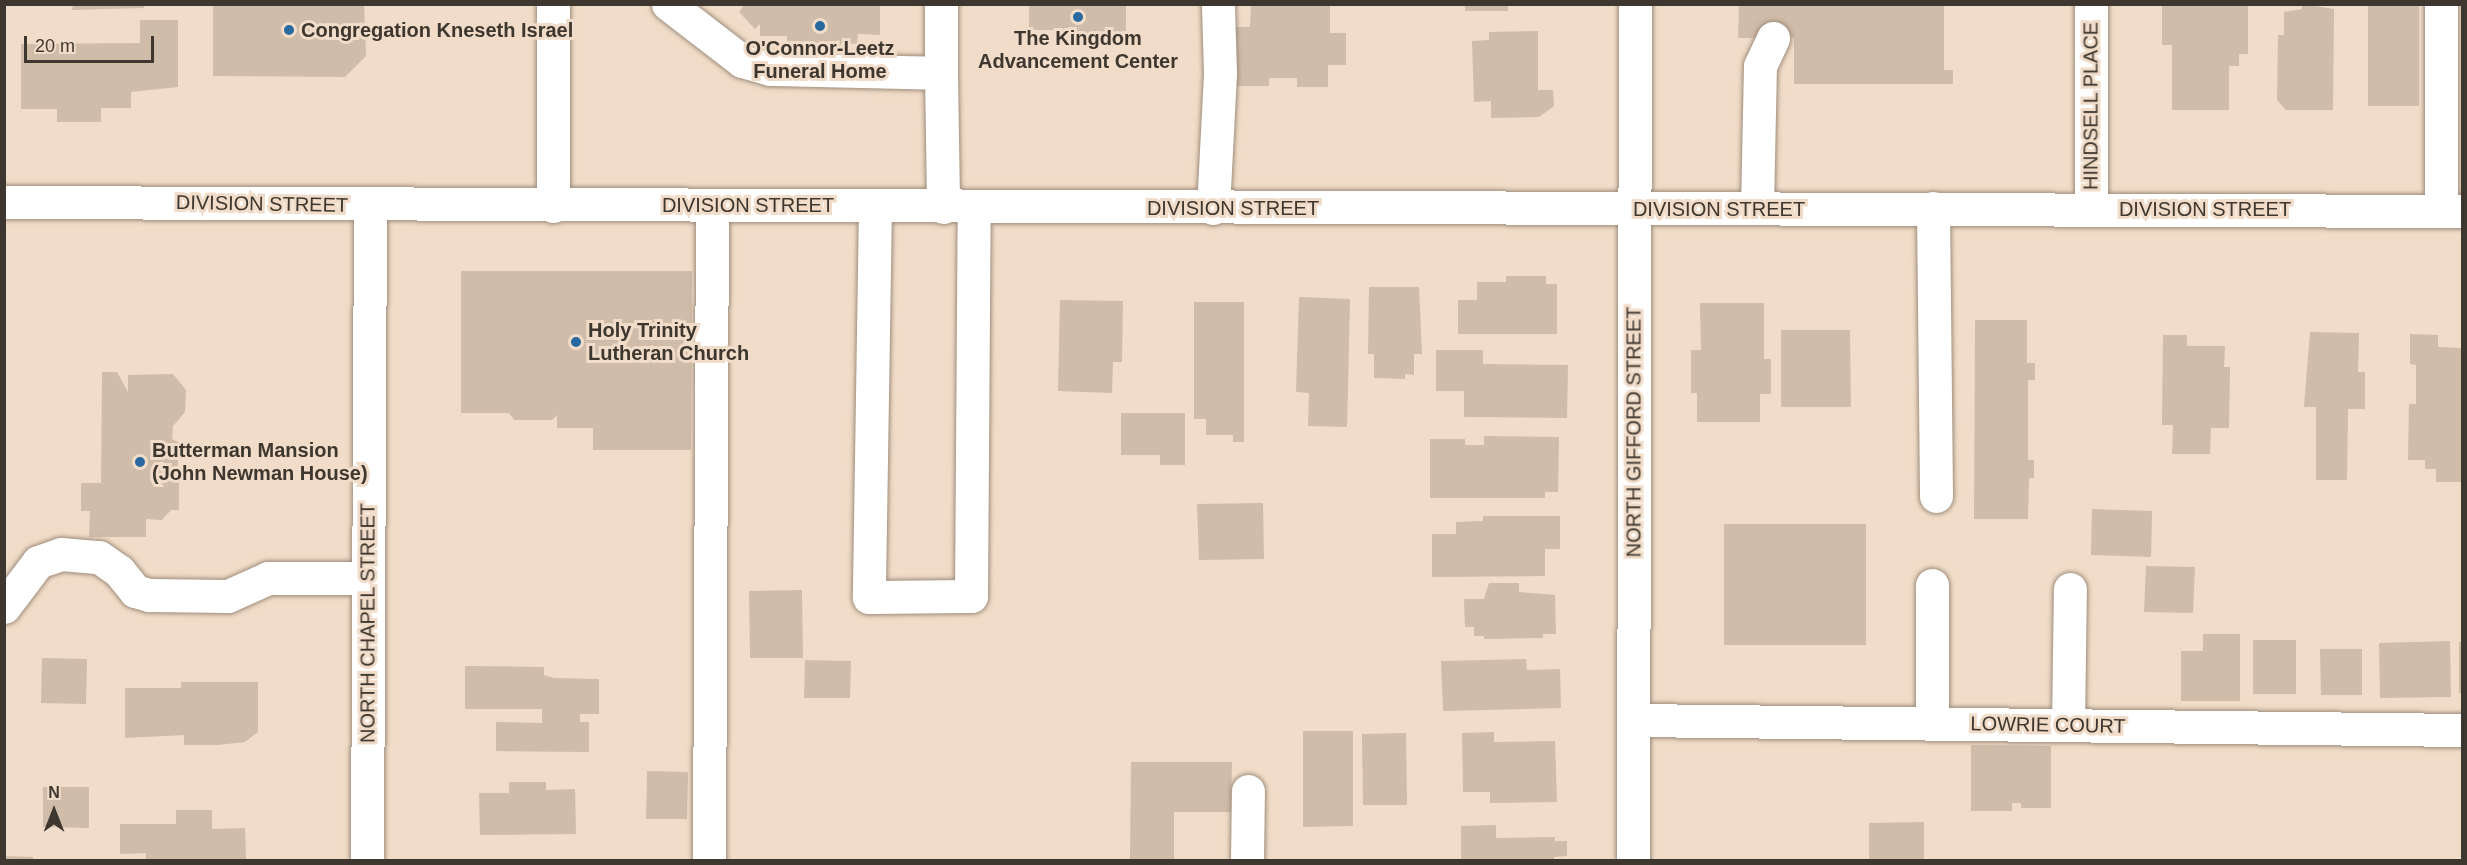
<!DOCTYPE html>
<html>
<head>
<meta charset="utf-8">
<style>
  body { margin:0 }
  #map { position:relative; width:2467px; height:865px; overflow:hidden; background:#f0dcc8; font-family:Arial,sans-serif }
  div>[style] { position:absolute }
  .building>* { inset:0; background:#cfbca9 }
  .roads { filter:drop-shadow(0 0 2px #9f8d7b) drop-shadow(0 0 2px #9f8d7b) }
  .minor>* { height:33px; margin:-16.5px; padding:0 16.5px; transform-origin:16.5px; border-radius:16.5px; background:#fff }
  .dots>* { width:16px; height:16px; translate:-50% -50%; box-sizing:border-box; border:3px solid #f0dcc8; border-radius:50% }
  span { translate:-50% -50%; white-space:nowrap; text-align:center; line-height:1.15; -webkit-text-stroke:6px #f0dcc8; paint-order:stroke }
  .poi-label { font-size:20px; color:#3e372f; font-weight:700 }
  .left { translate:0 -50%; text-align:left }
  .street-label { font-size:20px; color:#3e372f }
  .frame { position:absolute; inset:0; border:6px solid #3e372f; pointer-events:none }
  .north { position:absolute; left:24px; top:781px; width:60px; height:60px; -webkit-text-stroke:4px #f0dcc8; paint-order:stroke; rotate:0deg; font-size:16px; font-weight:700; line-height:24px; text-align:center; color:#3e372f }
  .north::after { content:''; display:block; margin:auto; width:21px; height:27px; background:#3e372f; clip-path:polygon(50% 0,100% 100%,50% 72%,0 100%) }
  .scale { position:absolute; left:24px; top:36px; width:130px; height:27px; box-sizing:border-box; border:3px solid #3e372f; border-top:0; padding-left:8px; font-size:18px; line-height:21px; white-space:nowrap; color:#3e372f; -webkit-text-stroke:4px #f0dcc8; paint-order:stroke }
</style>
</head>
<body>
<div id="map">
  <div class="building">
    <div style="clip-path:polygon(213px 4px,364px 4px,366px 56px,345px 77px,213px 76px)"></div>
    <div style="clip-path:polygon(745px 4px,880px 4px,880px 35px,858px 34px,857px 44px,841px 43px,841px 49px,805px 49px,805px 43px,787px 42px,787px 36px,760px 36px,760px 24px,755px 29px,739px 12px)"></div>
    <div style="clip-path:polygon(1029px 4px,1126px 4px,1126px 33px,1067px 37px,1067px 30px,1029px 30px)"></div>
    <div style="clip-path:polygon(1251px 4px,1330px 4px,1330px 33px,1346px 33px,1346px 65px,1328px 65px,1328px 87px,1297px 87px,1297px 78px,1269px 78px,1269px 86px,1235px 86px,1235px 27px,1250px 27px)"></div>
    <div style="clip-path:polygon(1739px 4px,1944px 4px,1944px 70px,1953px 70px,1953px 84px,1794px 84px,1794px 38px,1738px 38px)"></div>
    <div style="clip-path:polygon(2162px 4px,2248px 4px,2248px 54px,2239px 54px,2239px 66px,2229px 66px,2229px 110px,2172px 110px,2172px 45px,2162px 45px)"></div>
    <div style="clip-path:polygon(2302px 4px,2334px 9px,2333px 110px,2286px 110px,2277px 100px,2278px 35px,2284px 35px,2284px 12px,2302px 9px)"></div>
    <div style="clip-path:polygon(73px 5px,144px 5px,144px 8px,72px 10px)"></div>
    <div style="clip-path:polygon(1465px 5px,1508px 5px,1508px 11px,1465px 11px)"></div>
    <div style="clip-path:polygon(2368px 6px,2419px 6px,2419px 106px,2368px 106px)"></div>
    <div style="clip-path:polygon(140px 20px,178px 20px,178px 87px,131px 92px,131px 108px,101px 108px,101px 122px,57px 122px,57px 109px,21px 109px,21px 44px,140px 43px)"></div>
    <div style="clip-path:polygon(1538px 31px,1538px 90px,1553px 90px,1554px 106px,1539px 117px,1491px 118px,1491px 101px,1474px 102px,1472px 41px,1489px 40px,1489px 32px)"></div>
    <div style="clip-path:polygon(461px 271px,692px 271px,691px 450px,593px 450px,593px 428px,557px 428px,557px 415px,552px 420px,514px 420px,509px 413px,461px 413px)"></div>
    <div style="clip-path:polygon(1506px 276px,1546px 276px,1546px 284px,1557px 284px,1557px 334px,1458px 334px,1458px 300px,1477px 300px,1477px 282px,1506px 282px)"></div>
    <div style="clip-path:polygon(1369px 287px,1419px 287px,1422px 354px,1414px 354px,1414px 375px,1405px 374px,1405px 379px,1374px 378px,1374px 354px,1368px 354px)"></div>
    <div style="clip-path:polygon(1299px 297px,1350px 299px,1347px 427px,1308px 426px,1309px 393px,1296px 392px)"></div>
    <div style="clip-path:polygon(1060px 300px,1123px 301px,1122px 362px,1113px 362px,1112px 393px,1058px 391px)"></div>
    <div style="clip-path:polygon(1194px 302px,1244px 302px,1244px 442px,1233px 442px,1233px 435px,1206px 435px,1206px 419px,1194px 419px)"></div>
    <div style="clip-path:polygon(1700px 303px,1764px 303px,1764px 359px,1771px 359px,1771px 394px,1760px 394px,1760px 422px,1697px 422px,1697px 393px,1691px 393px,1691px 350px,1701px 350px)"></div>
    <div style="clip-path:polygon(1975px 320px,2027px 320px,2027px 363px,2035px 363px,2035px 380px,2028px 380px,2028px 460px,2034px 460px,2034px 478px,2029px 478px,2028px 519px,1974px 519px)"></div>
    <div style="clip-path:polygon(1781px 330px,1850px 330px,1851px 407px,1781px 407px)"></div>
    <div style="clip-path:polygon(2310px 332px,2359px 333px,2358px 372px,2365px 372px,2365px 409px,2348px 409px,2347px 480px,2316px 480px,2316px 407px,2304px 407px)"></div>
    <div style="clip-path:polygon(2410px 334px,2438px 335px,2438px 347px,2462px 348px,2462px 482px,2436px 482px,2436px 469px,2425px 469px,2425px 460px,2408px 460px,2409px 404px,2416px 404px,2416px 365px,2410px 364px)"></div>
    <div style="clip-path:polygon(2163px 335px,2187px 335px,2187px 346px,2225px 346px,2224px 367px,2230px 367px,2229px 428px,2211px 428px,2210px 454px,2172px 454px,2173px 425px,2162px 425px)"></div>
    <div style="clip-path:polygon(1436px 350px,1483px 350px,1483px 364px,1568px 365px,1567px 418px,1464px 417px,1464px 391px,1436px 391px)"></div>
    <div style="clip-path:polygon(102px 372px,117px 372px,128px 392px,128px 375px,173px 374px,186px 390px,185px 412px,173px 426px,172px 439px,178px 442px,179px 450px,177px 474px,172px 478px,179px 478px,179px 510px,171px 510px,162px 520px,146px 519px,146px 537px,89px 537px,90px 511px,81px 511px,81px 483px,101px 483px)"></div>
    <div style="clip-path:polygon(1121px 413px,1185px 413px,1185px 465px,1160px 465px,1160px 455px,1121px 455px)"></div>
    <div style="clip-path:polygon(1484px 436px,1559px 437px,1558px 492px,1545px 492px,1545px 498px,1430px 498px,1430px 439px,1465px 439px,1465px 445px,1484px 445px)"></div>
    <div style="clip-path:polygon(1263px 503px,1264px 559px,1199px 560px,1197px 504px)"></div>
    <div style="clip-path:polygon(2092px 509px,2152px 511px,2151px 557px,2091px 555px)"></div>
    <div style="clip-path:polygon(1483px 516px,1560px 516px,1560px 549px,1545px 549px,1545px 576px,1432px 577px,1432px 534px,1456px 534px,1456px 522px,1483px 521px)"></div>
    <div style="clip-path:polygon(1724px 524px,1866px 524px,1866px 645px,1724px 645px)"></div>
    <div style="clip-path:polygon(2146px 566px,2195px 567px,2193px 613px,2144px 612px)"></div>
    <div style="clip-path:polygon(1489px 583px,1519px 583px,1519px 592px,1555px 595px,1556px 634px,1543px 634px,1543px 638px,1484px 639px,1484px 636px,1474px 636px,1474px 627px,1465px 627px,1464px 599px,1484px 599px)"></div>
    <div style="clip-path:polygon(802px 590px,803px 658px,750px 658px,749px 591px)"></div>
    <div style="clip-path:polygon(2203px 634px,2240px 634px,2240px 701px,2181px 701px,2181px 651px,2203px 651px)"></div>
    <div style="clip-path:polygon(2253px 640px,2296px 640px,2296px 694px,2253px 694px)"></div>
    <div style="clip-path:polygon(2450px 641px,2451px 697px,2380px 698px,2379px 643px)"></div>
    <div style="clip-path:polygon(2459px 642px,2462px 642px,2462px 693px,2459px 693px)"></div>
    <div style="clip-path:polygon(2320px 649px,2362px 649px,2362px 695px,2321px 695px)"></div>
    <div style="clip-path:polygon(42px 658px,87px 659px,86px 704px,41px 703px)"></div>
    <div style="clip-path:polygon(1526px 659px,1527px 670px,1560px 669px,1561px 708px,1443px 711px,1441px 661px)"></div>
    <div style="clip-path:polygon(805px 660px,851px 661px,850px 698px,804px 698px)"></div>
    <div style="clip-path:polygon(465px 666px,544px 667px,544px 675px,554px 678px,599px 679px,599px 714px,580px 714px,580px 722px,589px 722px,589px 752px,496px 751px,496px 722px,542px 723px,542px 709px,465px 709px)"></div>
    <div style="clip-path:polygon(181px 682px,258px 682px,258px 732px,245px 742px,218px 745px,184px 745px,184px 735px,125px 738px,125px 688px,181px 688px)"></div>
    <div style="clip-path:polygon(1303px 731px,1353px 731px,1353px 826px,1303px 827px)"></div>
    <div style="clip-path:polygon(1494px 732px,1494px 742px,1555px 741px,1557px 802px,1490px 803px,1490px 792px,1463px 792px,1462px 733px)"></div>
    <div style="clip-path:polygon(1406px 733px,1407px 805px,1363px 805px,1362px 734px)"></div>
    <div style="clip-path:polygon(1971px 745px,2051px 746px,2051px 808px,2021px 808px,2021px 803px,2012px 803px,2012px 811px,1971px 811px)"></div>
    <div style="clip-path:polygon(1131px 762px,1232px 762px,1231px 812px,1174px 812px,1174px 860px,1130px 860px)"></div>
    <div style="clip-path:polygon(647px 771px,688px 772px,687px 819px,646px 819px)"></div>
    <div style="clip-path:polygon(509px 782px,546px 782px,546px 790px,575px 789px,576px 834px,480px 835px,479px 793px,509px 793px)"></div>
    <div style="clip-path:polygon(43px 787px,89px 787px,89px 828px,43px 827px)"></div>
    <div style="clip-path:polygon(176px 810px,212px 810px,212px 829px,245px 828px,246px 860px,146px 860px,146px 853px,120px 854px,120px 824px,176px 824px)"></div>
    <div style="clip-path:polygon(1924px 822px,1924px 860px,1869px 860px,1869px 823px)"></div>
    <div style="clip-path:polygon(1496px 825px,1496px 838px,1555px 837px,1555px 841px,1567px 841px,1567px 856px,1554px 857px,1554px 860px,1461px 860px,1461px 826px)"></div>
    <div style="clip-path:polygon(4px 856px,33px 857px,33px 860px,4px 860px)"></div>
  </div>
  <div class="roads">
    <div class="minor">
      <div style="left:553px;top:4px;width:202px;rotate:90deg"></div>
      <div style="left:668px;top:4px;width:93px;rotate:37.6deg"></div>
      <div style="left:742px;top:61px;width:29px;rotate:16deg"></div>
      <div style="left:770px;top:69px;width:171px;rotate:1.3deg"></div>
      <div style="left:941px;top:73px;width:134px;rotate:89.1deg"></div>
      <div style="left:941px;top:4px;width:69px;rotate:90deg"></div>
      <div style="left:4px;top:202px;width:2458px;rotate:0.21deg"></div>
      <div style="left:875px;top:205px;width:392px;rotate:90.9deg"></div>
      <div style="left:869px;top:597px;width:102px;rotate:-0.6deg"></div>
      <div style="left:971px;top:596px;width:390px;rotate:-89.6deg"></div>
      <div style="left:1213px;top:208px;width:135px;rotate:-87deg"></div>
      <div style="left:1220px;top:73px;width:69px;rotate:-91.7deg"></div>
      <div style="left:1757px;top:208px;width:142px;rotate:-88.8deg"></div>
      <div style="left:1760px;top:66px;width:31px;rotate:-65deg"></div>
      <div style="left:1933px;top:208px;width:288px;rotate:89.4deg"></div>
      <div style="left:2091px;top:208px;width:204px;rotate:-90deg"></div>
      <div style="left:2441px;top:211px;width:207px;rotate:-90deg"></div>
      <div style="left:4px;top:607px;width:56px;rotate:-52.9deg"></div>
      <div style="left:38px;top:562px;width:24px;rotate:-19deg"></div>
      <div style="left:61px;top:554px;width:38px;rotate:5deg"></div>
      <div style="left:99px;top:557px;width:24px;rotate:35deg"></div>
      <div style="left:119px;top:571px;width:26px;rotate:51deg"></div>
      <div style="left:135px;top:591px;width:15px;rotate:16deg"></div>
      <div style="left:149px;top:595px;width:79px;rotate:0.7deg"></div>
      <div style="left:228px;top:596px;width:44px;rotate:-24.2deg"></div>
      <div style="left:268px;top:578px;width:100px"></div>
      <div style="left:1634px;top:720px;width:828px;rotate:0.69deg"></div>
      <div style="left:1932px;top:724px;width:139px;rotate:-90deg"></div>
      <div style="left:2068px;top:725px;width:136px;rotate:-89.2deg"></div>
      <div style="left:367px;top:860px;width:655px;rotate:-89.74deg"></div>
      <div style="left:709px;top:860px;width:655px;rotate:-89.74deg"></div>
      <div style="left:1247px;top:860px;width:69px;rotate:-89.2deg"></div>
      <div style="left:1633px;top:860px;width:856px;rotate:-89.87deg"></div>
    </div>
  </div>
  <div class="dots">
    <div style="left:1078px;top:17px;background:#28699f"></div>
    <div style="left:820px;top:26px;background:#28699f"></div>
    <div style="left:289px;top:30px;background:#28699f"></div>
    <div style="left:576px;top:342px;background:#28699f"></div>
    <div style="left:140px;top:462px;background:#28699f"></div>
  </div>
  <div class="poi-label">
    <span class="left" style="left:301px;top:30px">Congregation Kneseth Israel</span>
    <span style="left:1078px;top:50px">The Kingdom<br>Advancement Center</span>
    <span style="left:820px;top:60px">O'Connor-Leetz<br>Funeral Home</span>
    <span class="left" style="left:588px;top:342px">Holy Trinity<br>Lutheran Church</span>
    <span class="left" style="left:152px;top:462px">Butterman Mansion<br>(John Newman House)</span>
  </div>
  <div class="street-label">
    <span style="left:2091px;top:106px;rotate:-90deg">HINDSELL PLACE</span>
    <span style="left:262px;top:204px;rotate:1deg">DIVISION STREET</span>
    <span style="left:748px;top:205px">DIVISION STREET</span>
    <span style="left:1233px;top:208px">DIVISION STREET</span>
    <span style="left:1719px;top:209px">DIVISION STREET</span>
    <span style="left:2205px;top:209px">DIVISION STREET</span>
    <span style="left:1634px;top:432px;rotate:-90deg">NORTH GIFFORD STREET</span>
    <span style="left:368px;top:623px;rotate:-90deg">NORTH CHAPEL STREET</span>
    <span style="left:2048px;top:725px;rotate:1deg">LOWRIE COURT</span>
  </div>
  <div class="frame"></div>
  <div class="north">N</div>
  <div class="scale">20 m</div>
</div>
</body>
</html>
